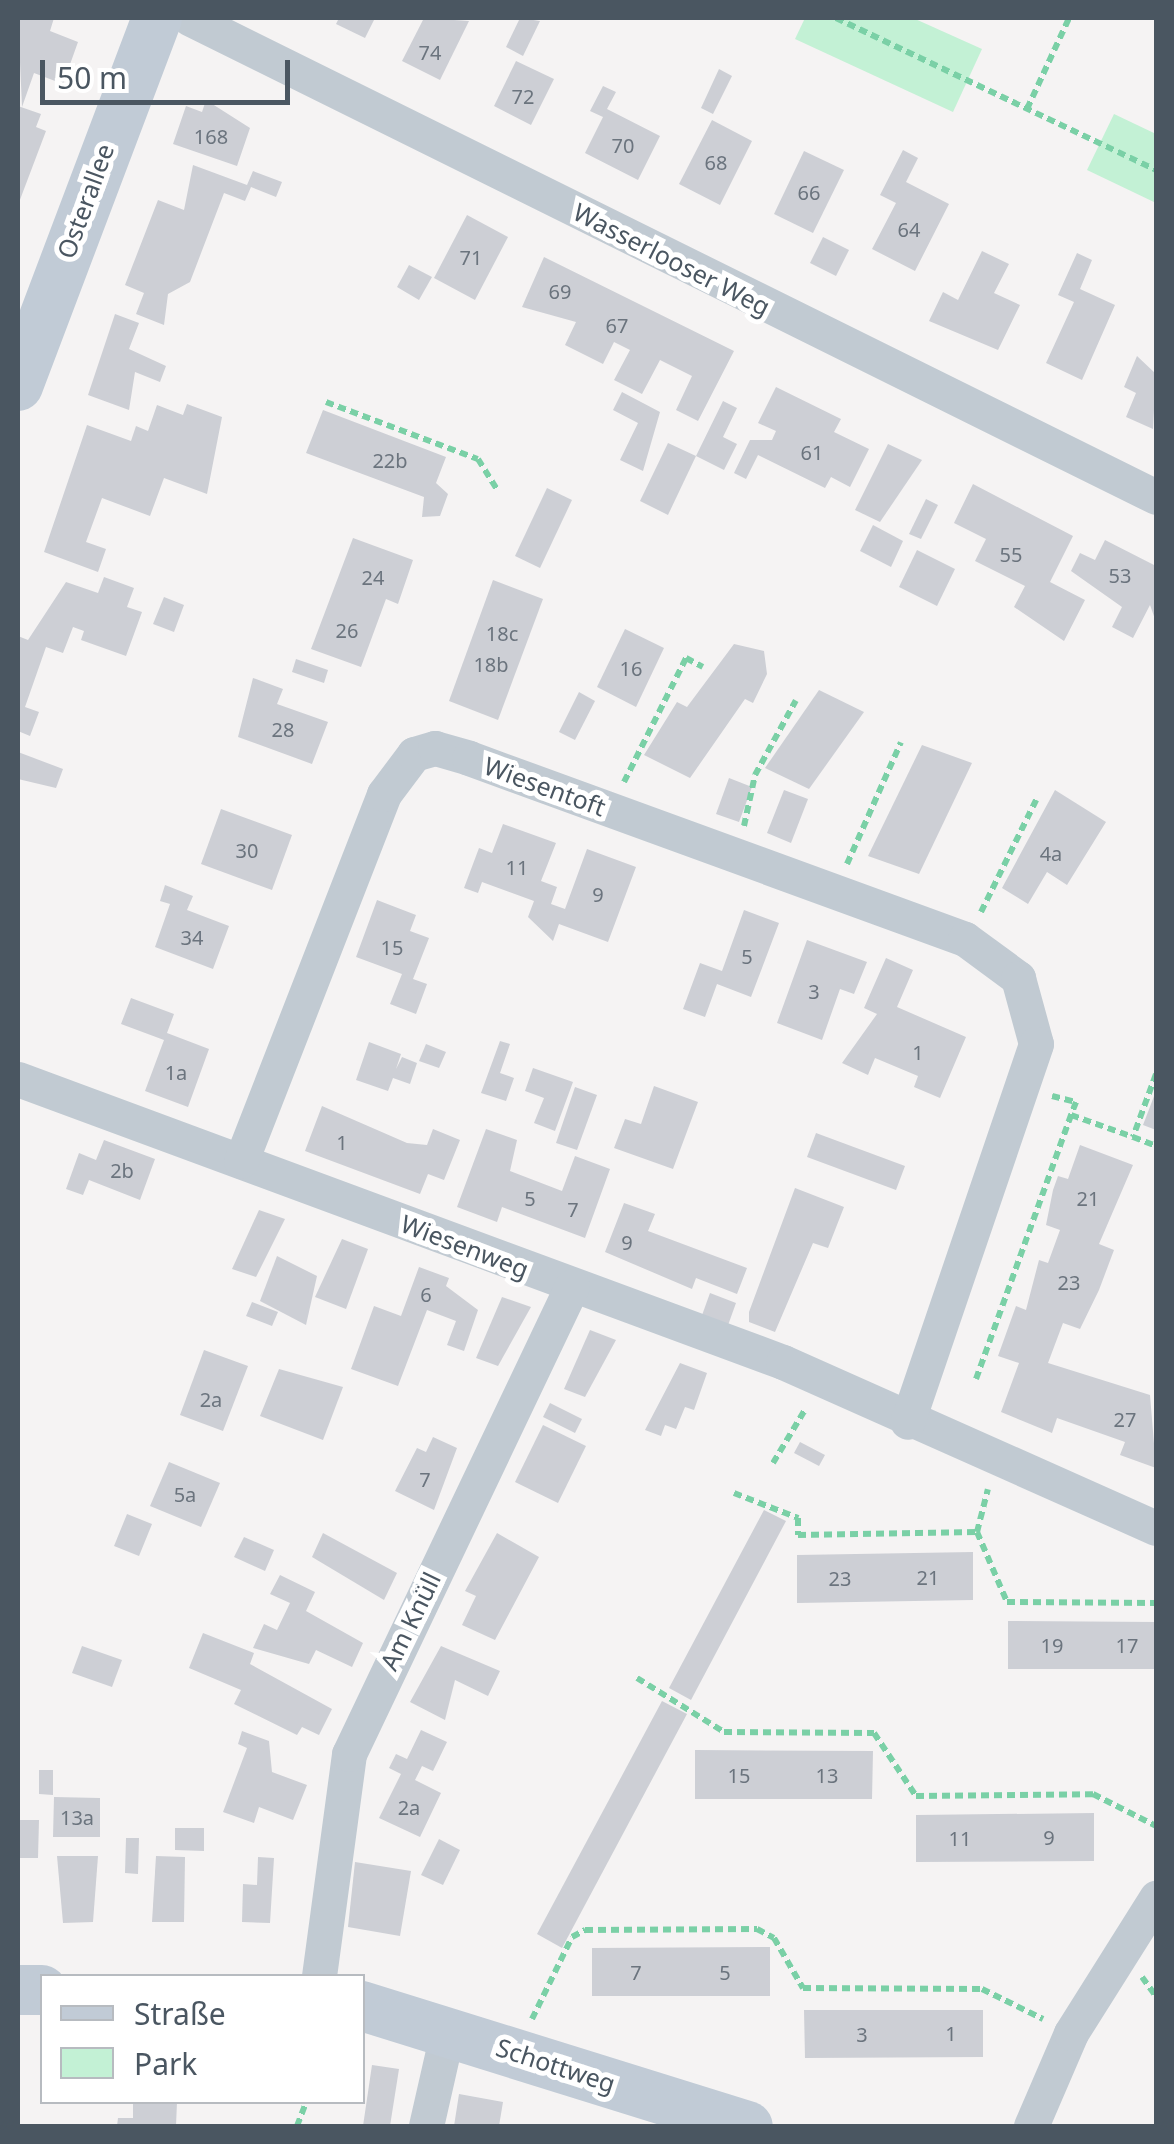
<!DOCTYPE html>
<html>
<head>
<meta charset="utf-8">
<style>
  body { margin:0 }
  #map { position:relative; width:1174px; height:2144px; overflow:hidden; background:#f5f3f3; font-family:"Noto Sans",sans-serif }
  div>[style] { position:absolute }
  .green>* { inset:0; background:#c3f1d5 }
  .building>* { inset:0; background:#cdcfd5 }
  .path>* { height:6px; margin-top:-3px; transform-origin:0; background:repeating-linear-gradient(90deg,#7ad0a6 0 8px,transparent 0 13px) }
  .street>* { height:35px; margin:-17.5px; padding:0 17.5px; transform-origin:17.5px; border-radius:17.5px; background:#c1cad2 }
  .secondary>* { height:50px; margin:-25px; padding:0 25px; transform-origin:25px; border-radius:25px; background:#c1cbd6 }
  span { translate:-50% -50%; white-space:nowrap; text-align:center; line-height:1.15; -webkit-text-stroke:10px #fff; paint-order:stroke }
  .number-label { font-size:20px; color:#6b747e }
  .number-label span { -webkit-text-stroke-width:0 }
  .street-label { font-size:25px; color:#4a5661 }
  .frame { position:absolute; inset:0; border:20px solid #4a5661; pointer-events:none }
  .legend { position:absolute; left:40px; top:1974px; width:325px; height:130px; box-sizing:border-box; background:#fff; border:2px solid #b7bbc0; margin:0; padding:12px 18px; list-style:none; font-size:30px; color:#4a5661 }
  .legend li { display:flex; align-items:center; gap:20px; height:50px }
  .legend b { width:50px; border:2px solid #b7bbc0 }
  .scale { position:absolute; left:40px; top:60px; width:250px; height:45px; box-sizing:border-box; border:5px solid #4a5661; border-top:0; padding-left:12px; font-size:30px; line-height:35px; white-space:nowrap; color:#4a5661; -webkit-text-stroke:8px #fff; paint-order:stroke }
</style>
</head>
<body>
<div id="map">
  <div class="green">
    <div style="clip-path:polygon(805px 18px,913px 18px,982px 49px,953px 112px,795px 39px)"></div>
    <div style="clip-path:polygon(1114px 114px,1156px 134px,1156px 203px,1087px 170px)"></div>
  </div>
  <div class="building">
    <div style="clip-path:polygon(18px 18px,54px 18px,50px 31px,78px 42px,63px 84px,34px 73px,22px 107px)"></div>
    <div style="clip-path:polygon(339px 18px,375px 18px,365px 38px,336px 24px)"></div>
    <div style="clip-path:polygon(424px 18px,469px 21px,440px 80px,402px 61px)"></div>
    <div style="clip-path:polygon(520px 18px,540px 21px,523px 56px,506px 47px)"></div>
    <div style="clip-path:polygon(516px 61px,554px 79px,531px 125px,494px 106px)"></div>
    <div style="clip-path:polygon(719px 69px,732px 76px,713px 114px,701px 108px)"></div>
    <div style="clip-path:polygon(603px 86px,616px 92px,607px 109px,660px 136px,638px 180px,585px 153px,603px 117px,590px 111px)"></div>
    <div style="clip-path:polygon(206px 100px,250px 128px,237px 166px,173px 144px,186px 106px,202px 112px)"></div>
    <div style="clip-path:polygon(18px 106px,41px 114px,36px 127px,46px 131px,18px 205px)"></div>
    <div style="clip-path:polygon(712px 120px,752px 141px,720px 205px,679px 184px)"></div>
    <div style="clip-path:polygon(903px 150px,918px 158px,906px 182px,949px 204px,915px 271px,872px 249px,896px 203px,880px 195px)"></div>
    <div style="clip-path:polygon(804px 151px,844px 170px,813px 233px,774px 214px)"></div>
    <div style="clip-path:polygon(193px 165px,247px 185px,253px 171px,282px 182px,276px 197px,251px 187px,245px 201px,224px 193px,190px 282px,168px 294px,164px 325px,136px 314px,144px 293px,125px 285px,158px 200px,184px 210px)"></div>
    <div style="clip-path:polygon(467px 215px,508px 237px,475px 300px,434px 278px)"></div>
    <div style="clip-path:polygon(823px 237px,849px 250px,836px 276px,810px 263px)"></div>
    <div style="clip-path:polygon(982px 251px,1009px 264px,994px 293px,1020px 305px,998px 350px,929px 321px,943px 292px,958px 300px)"></div>
    <div style="clip-path:polygon(1077px 253px,1092px 260px,1080px 289px,1115px 305px,1082px 380px,1046px 363px,1074px 302px,1058px 295px)"></div>
    <div style="clip-path:polygon(544px 257px,734px 351px,698px 421px,676px 410px,692px 376px,660px 360px,642px 394px,614px 380px,630px 350px,614px 342px,603px 364px,565px 345px,576px 322px,522px 307px)"></div>
    <div style="clip-path:polygon(409px 265px,432px 277px,419px 300px,397px 287px)"></div>
    <div style="clip-path:polygon(115px 314px,139px 323px,129px 349px,166px 366px,160px 382px,135px 372px,129px 410px,88px 395px)"></div>
    <div style="clip-path:polygon(1137px 356px,1156px 374px,1153px 429px,1126px 417px,1136px 393px,1124px 387px)"></div>
    <div style="clip-path:polygon(776px 387px,841px 419px,834px 432px,869px 449px,850px 487px,831px 477px,825px 488px,758px 455px,746px 479px,734px 473px,750px 440px,772px 440px,776px 431px,758px 423px)"></div>
    <div style="clip-path:polygon(622px 392px,660px 412px,643px 471px,620px 460px,638px 423px,613px 410px)"></div>
    <div style="clip-path:polygon(723px 401px,737px 408px,723px 437px,737px 444px,724px 470px,696px 456px)"></div>
    <div style="clip-path:polygon(187px 404px,222px 417px,207px 494px,164px 478px,150px 516px,102px 498px,86px 542px,106px 549px,98px 572px,44px 552px,87px 425px,131px 441px,136px 426px,148px 431px,157px 405px,183px 415px)"></div>
    <div style="clip-path:polygon(323px 410px,446px 457px,436px 483px,448px 494px,440px 516px,422px 517px,424px 497px,306px 453px)"></div>
    <div style="clip-path:polygon(668px 443px,696px 456px,668px 515px,640px 501px)"></div>
    <div style="clip-path:polygon(888px 444px,922px 460px,880px 522px,855px 510px)"></div>
    <div style="clip-path:polygon(973px 484px,1073px 536px,1050px 582px,1085px 600px,1064px 641px,1014px 607px,1025px 586px,975px 561px,986px 539px,954px 523px)"></div>
    <div style="clip-path:polygon(547px 488px,572px 500px,540px 568px,515px 556px)"></div>
    <div style="clip-path:polygon(926px 499px,938px 505px,921px 539px,909px 534px)"></div>
    <div style="clip-path:polygon(873px 525px,903px 541px,891px 567px,860px 551px)"></div>
    <div style="clip-path:polygon(353px 538px,413px 560px,398px 604px,386px 599px,361px 667px,311px 649px)"></div>
    <div style="clip-path:polygon(1105px 540px,1156px 566px,1156px 622px,1150px 605px,1133px 638px,1112px 627px,1122px 607px,1071px 571px,1080px 553px,1095px 560px)"></div>
    <div style="clip-path:polygon(917px 550px,955px 569px,937px 606px,899px 587px)"></div>
    <div style="clip-path:polygon(104px 577px,134px 588px,127px 607px,142px 612px,126px 656px,81px 640px,84px 631px,73px 627px,63px 653px,46px 647px,25px 707px,39px 712px,30px 736px,18px 731px,18px 636px,28px 640px,66px 582px,98px 593px)"></div>
    <div style="clip-path:polygon(493px 580px,543px 599px,498px 720px,449px 701px)"></div>
    <div style="clip-path:polygon(164px 597px,184px 605px,174px 632px,153px 624px)"></div>
    <div style="clip-path:polygon(625px 629px,664px 648px,636px 707px,597px 687px)"></div>
    <div style="clip-path:polygon(734px 644px,764px 651px,767px 674px,753px 703px,745px 699px,690px 778px,644px 755px,677px 702px,687px 707px)"></div>
    <div style="clip-path:polygon(296px 659px,328px 670px,324px 683px,292px 672px)"></div>
    <div style="clip-path:polygon(253px 678px,283px 689px,277px 704px,328px 722px,312px 764px,238px 737px)"></div>
    <div style="clip-path:polygon(819px 690px,864px 712px,809px 789px,765px 768px)"></div>
    <div style="clip-path:polygon(579px 692px,595px 701px,575px 740px,559px 732px)"></div>
    <div style="clip-path:polygon(922px 745px,972px 763px,919px 874px,868px 856px)"></div>
    <div style="clip-path:polygon(18px 752px,63px 769px,56px 788px,18px 779px)"></div>
    <div style="clip-path:polygon(729px 778px,752px 787px,739px 822px,716px 814px)"></div>
    <div style="clip-path:polygon(784px 790px,808px 799px,791px 843px,767px 833px)"></div>
    <div style="clip-path:polygon(1055px 790px,1106px 822px,1067px 885px,1047px 872px,1028px 904px,1002px 888px)"></div>
    <div style="clip-path:polygon(221px 809px,292px 835px,272px 890px,201px 864px)"></div>
    <div style="clip-path:polygon(503px 824px,556px 843px,541px 881px,557px 887px,551px 904px,565px 909px,587px 849px,636px 867px,608px 942px,559px 924px,553px 941px,528px 917px,534px 901px,482px 882px,478px 893px,464px 888px,479px 848px,492px 853px)"></div>
    <div style="clip-path:polygon(165px 885px,193px 896px,187px 910px,229px 926px,213px 969px,155px 947px,170px 904px,160px 901px)"></div>
    <div style="clip-path:polygon(377px 900px,416px 915px,410px 931px,429px 938px,413px 979px,427px 984px,416px 1014px,390px 1004px,402px 974px,356px 957px)"></div>
    <div style="clip-path:polygon(744px 910px,779px 923px,751px 997px,717px 984px,705px 1017px,683px 1009px,700px 963px,722px 971px)"></div>
    <div style="clip-path:polygon(807px 940px,867px 962px,854px 994px,840px 989px,822px 1040px,777px 1023px)"></div>
    <div style="clip-path:polygon(886px 958px,913px 970px,897px 1007px,966px 1037px,940px 1098px,914px 1087px,918px 1076px,875px 1058px,868px 1075px,842px 1063px,877px 1014px,864px 1008px)"></div>
    <div style="clip-path:polygon(131px 998px,174px 1014px,167px 1033px,209px 1049px,188px 1107px,145px 1091px,164px 1040px,121px 1024px)"></div>
    <div style="clip-path:polygon(500px 1041px,510px 1044px,500px 1073px,514px 1078px,506px 1101px,481px 1093px)"></div>
    <div style="clip-path:polygon(369px 1042px,401px 1054px,396px 1069px,402px 1057px,417px 1063px,410px 1084px,393px 1078px,388px 1091px,356px 1080px)"></div>
    <div style="clip-path:polygon(426px 1044px,446px 1052px,439px 1068px,419px 1061px)"></div>
    <div style="clip-path:polygon(533px 1068px,573px 1082px,555px 1131px,534px 1123px,544px 1098px,525px 1091px)"></div>
    <div style="clip-path:polygon(654px 1086px,698px 1102px,673px 1169px,614px 1148px,625px 1119px,641px 1124px)"></div>
    <div style="clip-path:polygon(575px 1087px,597px 1095px,577px 1150px,556px 1143px)"></div>
    <div style="clip-path:polygon(1156px 1091px,1156px 1130px,1143px 1125px)"></div>
    <div style="clip-path:polygon(322px 1106px,407px 1143px,427px 1145px,433px 1129px,460px 1140px,444px 1180px,428px 1174px,420px 1194px,305px 1151px)"></div>
    <div style="clip-path:polygon(486px 1129px,517px 1140px,510px 1171px,562px 1191px,575px 1156px,610px 1169px,585px 1238px,502px 1207px,497px 1222px,457px 1207px)"></div>
    <div style="clip-path:polygon(816px 1133px,905px 1166px,896px 1190px,807px 1157px)"></div>
    <div style="clip-path:polygon(104px 1140px,155px 1159px,140px 1200px,89px 1180px,83px 1195px,66px 1189px,79px 1153px,96px 1160px)"></div>
    <div style="clip-path:polygon(1080px 1145px,1133px 1165px,1099px 1244px,1114px 1250px,1099px 1290px,1080px 1329px,1063px 1323px,1048px 1363px,1150px 1395px,1156px 1468px,1120px 1455px,1125px 1442px,1057px 1418px,1052px 1433px,1001px 1412px,1019px 1363px,998px 1356px,1016px 1306px,1026px 1310px,1039px 1260px,1048px 1263px,1060px 1230px,1046px 1225px,1053px 1190px,1058px 1176px,1068px 1179px)"></div>
    <div style="clip-path:polygon(795px 1188px,844px 1207px,828px 1248px,813px 1243px,775px 1332px,749px 1322px,749px 1312px)"></div>
    <div style="clip-path:polygon(624px 1203px,655px 1214px,648px 1231px,747px 1268px,737px 1294px,696px 1278px,692px 1289px,605px 1252px)"></div>
    <div style="clip-path:polygon(259px 1210px,285px 1219px,256px 1277px,232px 1269px)"></div>
    <div style="clip-path:polygon(342px 1239px,368px 1249px,346px 1309px,315px 1297px)"></div>
    <div style="clip-path:polygon(277px 1256px,317px 1276px,306px 1325px,260px 1301px)"></div>
    <div style="clip-path:polygon(419px 1267px,449px 1278px,446px 1286px,478px 1310px,464px 1351px,447px 1345px,456px 1321px,427px 1310px,398px 1386px,351px 1369px,374px 1306px,401px 1316px)"></div>
    <div style="clip-path:polygon(710px 1293px,736px 1303px,727px 1328px,701px 1318px)"></div>
    <div style="clip-path:polygon(502px 1297px,531px 1307px,498px 1366px,476px 1358px)"></div>
    <div style="clip-path:polygon(252px 1302px,278px 1312px,272px 1326px,246px 1316px)"></div>
    <div style="clip-path:polygon(590px 1330px,616px 1340px,585px 1397px,564px 1389px)"></div>
    <div style="clip-path:polygon(204px 1350px,248px 1366px,223px 1431px,180px 1415px)"></div>
    <div style="clip-path:polygon(680px 1363px,707px 1373px,694px 1410px,685px 1407px,676px 1429px,665px 1425px,661px 1436px,645px 1430px)"></div>
    <div style="clip-path:polygon(279px 1369px,343px 1387px,323px 1440px,260px 1416px)"></div>
    <div style="clip-path:polygon(550px 1403px,582px 1419px,575px 1433px,543px 1417px)"></div>
    <div style="clip-path:polygon(543px 1425px,586px 1446px,558px 1503px,515px 1482px)"></div>
    <div style="clip-path:polygon(433px 1437px,457px 1448px,434px 1510px,395px 1491px,417px 1448px,426px 1452px)"></div>
    <div style="clip-path:polygon(800px 1442px,825px 1455px,819px 1466px,794px 1453px)"></div>
    <div style="clip-path:polygon(169px 1462px,220px 1483px,201px 1527px,150px 1506px)"></div>
    <div style="clip-path:polygon(764px 1510px,786px 1521px,691px 1700px,669px 1688px)"></div>
    <div style="clip-path:polygon(127px 1514px,152px 1524px,139px 1556px,114px 1546px)"></div>
    <div style="clip-path:polygon(323px 1533px,397px 1573px,384px 1600px,312px 1557px)"></div>
    <div style="clip-path:polygon(497px 1533px,539px 1557px,495px 1640px,462px 1625px,476px 1596px,465px 1591px)"></div>
    <div style="clip-path:polygon(244px 1537px,274px 1550px,265px 1571px,234px 1557px)"></div>
    <div style="clip-path:polygon(973px 1552px,973px 1600px,797px 1603px,797px 1555px)"></div>
    <div style="clip-path:polygon(280px 1575px,315px 1592px,306px 1611px,363px 1643px,352px 1667px,316px 1650px,309px 1664px,253px 1648px,264px 1624px,277px 1630px,290px 1603px,270px 1594px)"></div>
    <div style="clip-path:polygon(1008px 1621px,1156px 1622px,1156px 1669px,1008px 1669px)"></div>
    <div style="clip-path:polygon(203px 1633px,254px 1653px,250px 1664px,332px 1709px,319px 1735px,302px 1727px,297px 1735px,234px 1704px,241px 1690px,189px 1668px)"></div>
    <div style="clip-path:polygon(82px 1646px,122px 1660px,112px 1687px,72px 1673px)"></div>
    <div style="clip-path:polygon(441px 1646px,500px 1671px,488px 1696px,455px 1680px,445px 1720px,410px 1702px)"></div>
    <div style="clip-path:polygon(662px 1701px,687px 1714px,562px 1948px,537px 1934px)"></div>
    <div style="clip-path:polygon(421px 1730px,447px 1742px,433px 1771px,422px 1766px,415px 1780px,441px 1793px,420px 1837px,379px 1818px,401px 1774px,389px 1768px,396px 1754px,407px 1759px)"></div>
    <div style="clip-path:polygon(242px 1731px,269px 1741px,272px 1772px,307px 1785px,293px 1820px,259px 1807px,254px 1823px,223px 1812px,247px 1748px,238px 1744px)"></div>
    <div style="clip-path:polygon(695px 1750px,873px 1751px,872px 1799px,695px 1799px)"></div>
    <div style="clip-path:polygon(39px 1770px,53px 1770px,53px 1795px,39px 1794px)"></div>
    <div style="clip-path:polygon(54px 1797px,100px 1798px,100px 1837px,53px 1837px)"></div>
    <div style="clip-path:polygon(1094px 1813px,1094px 1861px,916px 1862px,916px 1815px)"></div>
    <div style="clip-path:polygon(18px 1820px,39px 1820px,38px 1858px,18px 1858px)"></div>
    <div style="clip-path:polygon(175px 1828px,204px 1828px,204px 1851px,175px 1850px)"></div>
    <div style="clip-path:polygon(126px 1838px,139px 1838px,138px 1874px,125px 1873px)"></div>
    <div style="clip-path:polygon(439px 1839px,460px 1850px,443px 1885px,421px 1875px)"></div>
    <div style="clip-path:polygon(57px 1856px,98px 1856px,93px 1922px,63px 1923px)"></div>
    <div style="clip-path:polygon(156px 1856px,185px 1857px,184px 1922px,152px 1922px)"></div>
    <div style="clip-path:polygon(258px 1857px,274px 1858px,270px 1923px,242px 1922px,243px 1884px,257px 1885px)"></div>
    <div style="clip-path:polygon(355px 1862px,411px 1871px,400px 1936px,348px 1927px)"></div>
    <div style="clip-path:polygon(770px 1947px,770px 1996px,592px 1996px,592px 1948px)"></div>
    <div style="clip-path:polygon(804px 2010px,983px 2010px,983px 2057px,805px 2058px)"></div>
    <div style="clip-path:polygon(372px 2065px,399px 2069px,390px 2126px,363px 2126px)"></div>
    <div style="clip-path:polygon(459px 2094px,503px 2102px,499px 2126px,454px 2126px)"></div>
    <div style="clip-path:polygon(133px 2102px,177px 2102px,176px 2126px,117px 2126px,118px 2118px,133px 2118px)"></div>
  </div>
  <div class="path">
    <div style="left:836px;top:18px;width:354px;rotate:25.4deg"></div>
    <div style="left:1027px;top:109px;width:100px;rotate:-65.2deg"></div>
    <div style="left:326px;top:402px;width:162px;rotate:20.6deg"></div>
    <div style="left:478px;top:459px;width:36px;rotate:58deg"></div>
    <div style="left:624px;top:782px;width:139px;rotate:-63.4deg"></div>
    <div style="left:686px;top:658px;width:19px;rotate:28deg"></div>
    <div style="left:744px;top:826px;width:52px;rotate:-77.8deg"></div>
    <div style="left:755px;top:775px;width:85px;rotate:-61.3deg"></div>
    <div style="left:847px;top:864px;width:133px;rotate:-66.1deg"></div>
    <div style="left:981px;top:912px;width:125px;rotate:-63.8deg"></div>
    <div style="left:1156px;top:1074px;width:67px;rotate:110.1deg"></div>
    <div style="left:1133px;top:1137px;width:25px;rotate:21deg"></div>
    <div style="left:1052px;top:1096px;width:25px;rotate:14deg"></div>
    <div style="left:1076px;top:1102px;width:14px;rotate:111deg"></div>
    <div style="left:1071px;top:1115px;width:66px;rotate:19.5deg"></div>
    <div style="left:976px;top:1379px;width:281px;rotate:-70.2deg"></div>
    <div style="left:773px;top:1463px;width:64px;rotate:-59deg"></div>
    <div style="left:734px;top:1493px;width:69px;rotate:21.3deg"></div>
    <div style="left:798px;top:1518px;width:17px;rotate:90deg"></div>
    <div style="left:798px;top:1535px;width:179px;rotate:-1deg"></div>
    <div style="left:977px;top:1532px;width:76px;rotate:66.8deg"></div>
    <div style="left:1007px;top:1602px;width:149px;rotate:0.4deg"></div>
    <div style="left:977px;top:1532px;width:44px;rotate:-75.7deg"></div>
    <div style="left:637px;top:1678px;width:102px;rotate:31.8deg"></div>
    <div style="left:724px;top:1732px;width:150px;rotate:0.4deg"></div>
    <div style="left:874px;top:1733px;width:76px;rotate:56.3deg"></div>
    <div style="left:916px;top:1796px;width:177px;rotate:-0.6deg"></div>
    <div style="left:1093px;top:1794px;width:71px;rotate:26.9deg"></div>
    <div style="left:1142px;top:1977px;width:24px;rotate:54deg"></div>
    <div style="left:532px;top:2019px;width:91px;rotate:-64deg"></div>
    <div style="left:572px;top:1937px;width:15px;rotate:-28deg"></div>
    <div style="left:585px;top:1930px;width:172px;rotate:-0.3deg"></div>
    <div style="left:757px;top:1929px;width:19px;rotate:28deg"></div>
    <div style="left:774px;top:1938px;width:58px;rotate:59.9deg"></div>
    <div style="left:803px;top:1988px;width:179px;rotate:0.3deg"></div>
    <div style="left:982px;top:1989px;width:68px;rotate:26.2deg"></div>
    <div style="left:297px;top:2126px;width:26px;rotate:-69deg"></div>
  </div>
  <div class="street">
    <div style="left:189px;top:18px;width:1079px;rotate:26.35deg"></div>
    <div style="left:18px;top:1079px;width:816px;rotate:20.3deg"></div>
    <div style="left:783px;top:1362px;width:408px;rotate:24deg"></div>
    <div style="left:241px;top:1161px;width:394px;rotate:-68.7deg"></div>
    <div style="left:384px;top:794px;width:50px;rotate:-53.1deg"></div>
    <div style="left:414px;top:754px;width:22px;rotate:-16deg"></div>
    <div style="left:435px;top:748px;width:35px;rotate:16deg"></div>
    <div style="left:469px;top:758px;width:528px;rotate:20.05deg"></div>
    <div style="left:965px;top:939px;width:66px;rotate:36.3deg"></div>
    <div style="left:1018px;top:978px;width:68px;rotate:74.7deg"></div>
    <div style="left:1036px;top:1044px;width:399px;rotate:108.8deg"></div>
    <div style="left:319px;top:1976px;width:224px;rotate:-82.3deg"></div>
    <div style="left:349px;top:1754px;width:518px;rotate:-64.52deg"></div>
    <div style="left:426px;top:2126px;width:99px;rotate:-77.2deg"></div>
    <div style="left:1031px;top:2126px;width:101px;rotate:-66.7deg"></div>
    <div style="left:1071px;top:2033px;width:160px;rotate:-57.8deg"></div>
  </div>
  <div class="secondary">
    <div style="left:18px;top:386px;width:393px;rotate:-69.3deg"></div>
    <div style="left:18px;top:1990px;width:24px"></div>
    <div style="left:362px;top:2006px;width:404px;rotate:17.3deg"></div>
  </div>
  <div class="number-label">
    <span style="left:430px;top:52px">74</span>
    <span style="left:523px;top:96px">72</span>
    <span style="left:211px;top:136px">168</span>
    <span style="left:623px;top:145px">70</span>
    <span style="left:716px;top:162px">68</span>
    <span style="left:809px;top:192px">66</span>
    <span style="left:909px;top:229px">64</span>
    <span style="left:471px;top:257px">71</span>
    <span style="left:560px;top:291px">69</span>
    <span style="left:617px;top:325px">67</span>
    <span style="left:812px;top:452px">61</span>
    <span style="left:390px;top:460px">22b</span>
    <span style="left:1011px;top:554px">55</span>
    <span style="left:1120px;top:575px">53</span>
    <span style="left:373px;top:577px">24</span>
    <span style="left:347px;top:630px">26</span>
    <span style="left:502px;top:633px">18c</span>
    <span style="left:491px;top:664px">18b</span>
    <span style="left:631px;top:668px">16</span>
    <span style="left:283px;top:729px">28</span>
    <span style="left:247px;top:850px">30</span>
    <span style="left:1051px;top:853px">4a</span>
    <span style="left:517px;top:867px">11</span>
    <span style="left:598px;top:894px">9</span>
    <span style="left:192px;top:937px">34</span>
    <span style="left:392px;top:947px">15</span>
    <span style="left:747px;top:956px">5</span>
    <span style="left:814px;top:991px">3</span>
    <span style="left:918px;top:1052px">1</span>
    <span style="left:176px;top:1072px">1a</span>
    <span style="left:342px;top:1142px">1</span>
    <span style="left:122px;top:1170px">2b</span>
    <span style="left:530px;top:1198px">5</span>
    <span style="left:1088px;top:1198px">21</span>
    <span style="left:573px;top:1209px">7</span>
    <span style="left:627px;top:1242px">9</span>
    <span style="left:1069px;top:1282px">23</span>
    <span style="left:426px;top:1294px">6</span>
    <span style="left:211px;top:1399px">2a</span>
    <span style="left:1125px;top:1419px">27</span>
    <span style="left:425px;top:1479px">7</span>
    <span style="left:185px;top:1494px">5a</span>
    <span style="left:928px;top:1577px">21</span>
    <span style="left:840px;top:1578px">23</span>
    <span style="left:1052px;top:1645px">19</span>
    <span style="left:1127px;top:1645px">17</span>
    <span style="left:739px;top:1775px">15</span>
    <span style="left:827px;top:1775px">13</span>
    <span style="left:409px;top:1807px">2a</span>
    <span style="left:77px;top:1817px">13a</span>
    <span style="left:1049px;top:1837px">9</span>
    <span style="left:960px;top:1838px">11</span>
    <span style="left:636px;top:1972px">7</span>
    <span style="left:725px;top:1972px">5</span>
    <span style="left:951px;top:2033px">1</span>
    <span style="left:862px;top:2034px">3</span>
  </div>
  <div class="street-label">
    <span style="left:85px;top:201px;rotate:-70deg">Osterallee</span>
    <span style="left:672px;top:259px;rotate:27deg">Wasserlooser Weg</span>
    <span style="left:545px;top:786px;rotate:20deg">Wiesentoft</span>
    <span style="left:465px;top:1246px;rotate:21deg">Wiesenweg</span>
    <span style="left:410px;top:1621px;rotate:-64deg">Am Knüll</span>
    <span style="left:556px;top:2065px;rotate:18deg">Schottweg</span>
  </div>
  <div class="frame"></div>
  <ul class="legend">
  <li><b style="height:12px;background:#c1cbd6"></b>Straße</li>
  <li><b style="height:28px;background:#c3f1d5"></b>Park</li>
  </ul>
  <div class="scale">50 m</div>
</div>
</body>
</html>
